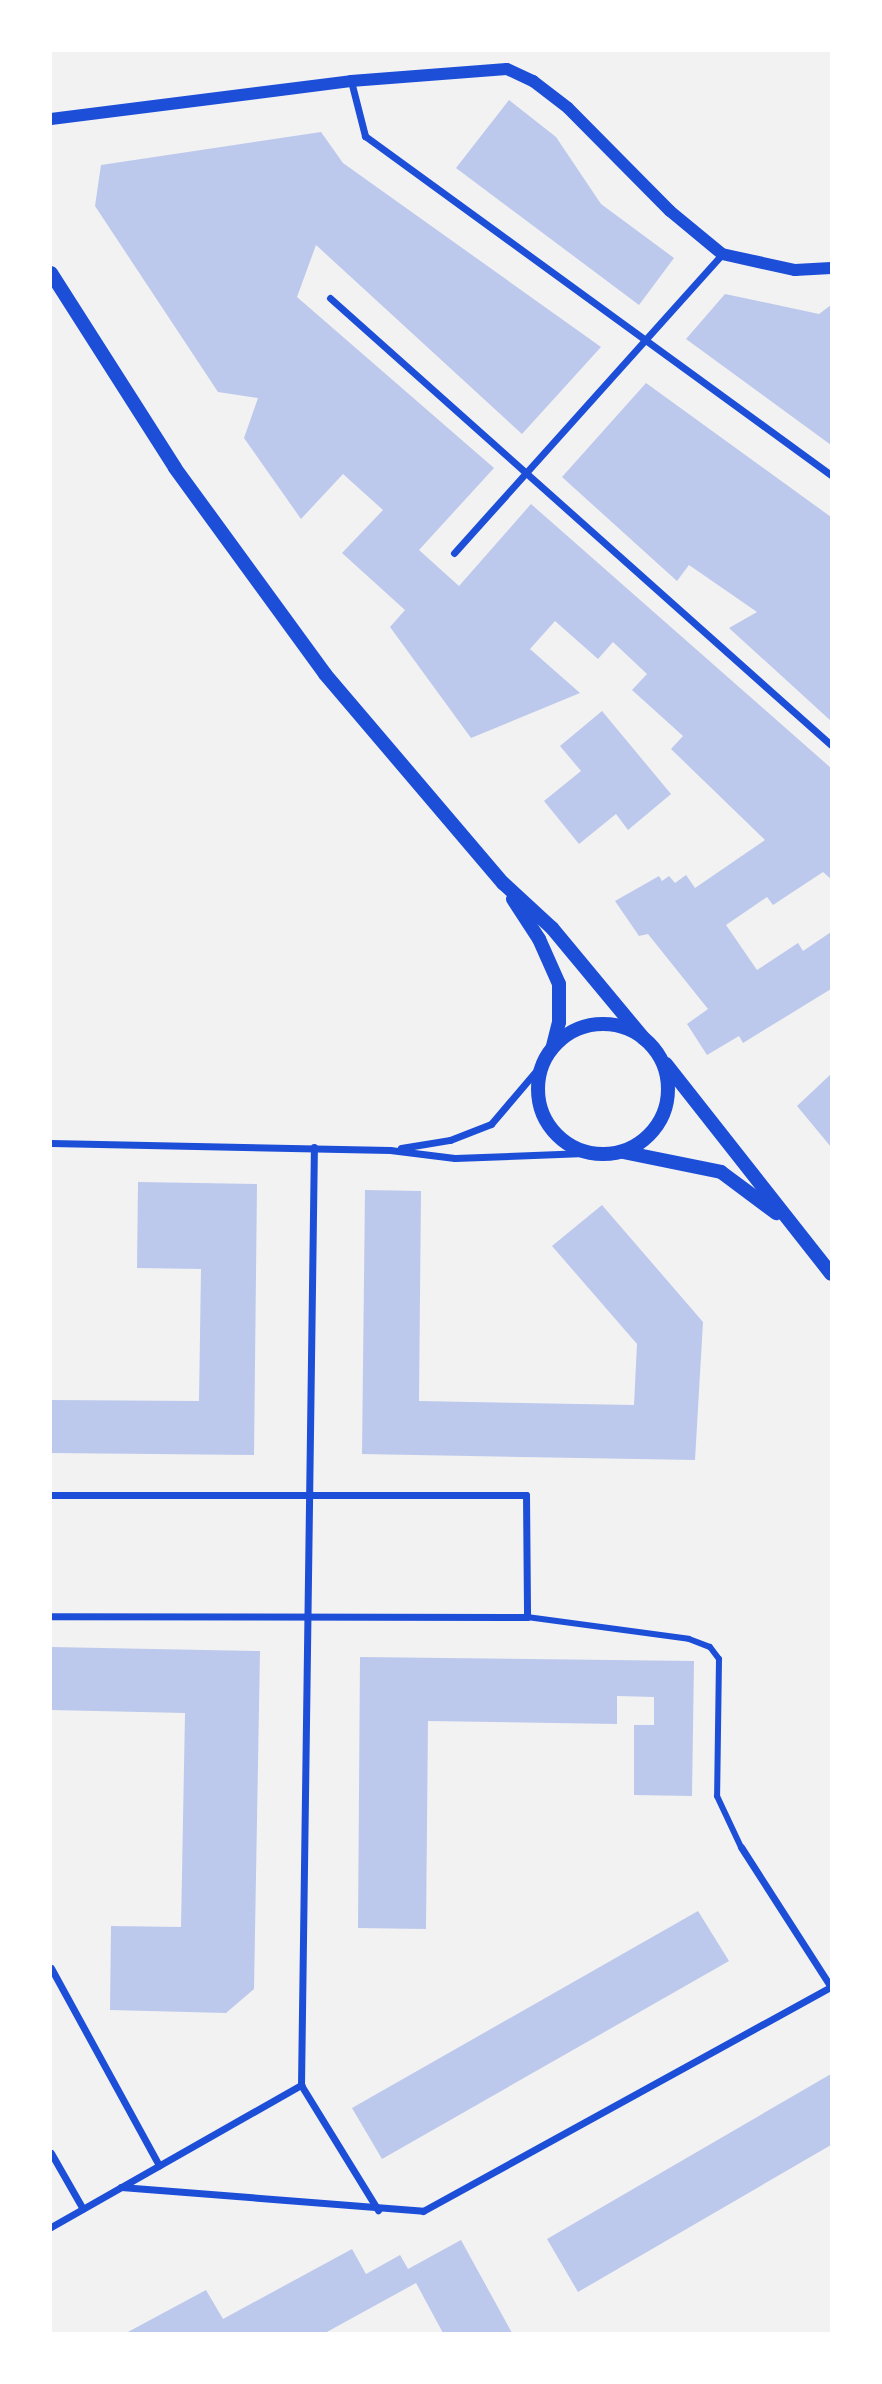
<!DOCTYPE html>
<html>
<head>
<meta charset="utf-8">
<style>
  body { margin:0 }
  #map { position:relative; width:882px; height:2384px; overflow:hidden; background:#f2f2f2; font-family:Montserrat,sans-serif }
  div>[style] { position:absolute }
  .building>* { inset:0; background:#bdc9ec }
  .pedestrian>* { height:6px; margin:-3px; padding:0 3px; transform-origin:3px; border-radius:3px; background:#1d4ed8 }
  .minor>* { height:7px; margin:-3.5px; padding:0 3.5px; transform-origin:3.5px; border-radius:3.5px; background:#1d4ed8 }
  .tertiary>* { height:12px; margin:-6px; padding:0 6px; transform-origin:6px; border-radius:6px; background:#1d4ed8 }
  .secondary>* { height:14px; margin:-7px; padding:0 7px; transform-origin:7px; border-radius:7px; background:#1d4ed8 }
  .secondary>.ring { margin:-7px; padding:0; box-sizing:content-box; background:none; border:14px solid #1d4ed8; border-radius:50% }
  span { translate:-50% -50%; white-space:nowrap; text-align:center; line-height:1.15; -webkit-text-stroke:7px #fff; paint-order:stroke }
  .frame { position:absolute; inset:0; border:52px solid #fff; pointer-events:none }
</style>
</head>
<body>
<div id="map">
  <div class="building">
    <div style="clip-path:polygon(509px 100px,556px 137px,601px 204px,674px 258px,639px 305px,456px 168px)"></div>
    <div style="clip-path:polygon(321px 132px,343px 163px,601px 347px,522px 434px,316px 245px,297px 297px,494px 468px,419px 550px,459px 586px,531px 504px,831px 768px,831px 879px,823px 872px,773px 905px,767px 897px,726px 925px,757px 970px,798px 943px,803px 951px,831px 932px,831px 989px,743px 1043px,739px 1036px,707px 1055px,687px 1024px,708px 1009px,648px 934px,639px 936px,615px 901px,659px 876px,662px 881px,669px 876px,675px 883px,686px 875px,695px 888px,765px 840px,671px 749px,683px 736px,632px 690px,647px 674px,613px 642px,598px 659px,555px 621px,530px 649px,580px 693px,471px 738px,390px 627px,405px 610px,342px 553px,383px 510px,343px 474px,301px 519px,244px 438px,258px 398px,218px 392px,95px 206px,101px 165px)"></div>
    <div style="clip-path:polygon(725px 294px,819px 314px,831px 305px,831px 445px,686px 339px)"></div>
    <div style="clip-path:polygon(646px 383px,831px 517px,831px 721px,729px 628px,757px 612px,689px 565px,677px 581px,562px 477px)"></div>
    <div style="clip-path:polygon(602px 711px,671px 794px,628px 830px,616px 814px,579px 844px,544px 801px,581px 771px,560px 746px)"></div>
    <div style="clip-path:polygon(831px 1074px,831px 1147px,797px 1106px)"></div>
    <div style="clip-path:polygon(138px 1182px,257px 1184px,254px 1455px,51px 1453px,51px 1400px,199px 1401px,201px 1269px,137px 1268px)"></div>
    <div style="clip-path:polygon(365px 1190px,421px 1191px,419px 1401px,634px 1405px,637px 1344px,552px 1246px,602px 1205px,703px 1322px,695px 1460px,362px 1454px)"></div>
    <div style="clip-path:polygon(51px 1647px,260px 1651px,254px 1989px,226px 2013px,110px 2010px,111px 1926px,181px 1927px,185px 1713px,51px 1710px)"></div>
    <div style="clip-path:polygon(360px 1657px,694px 1661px,692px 1796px,634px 1795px,634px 1725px,654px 1725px,654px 1697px,617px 1696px,617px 1724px,428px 1721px,426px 1929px,358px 1928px)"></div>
    <div style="clip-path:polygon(698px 1911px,729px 1961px,382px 2159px,352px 2108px)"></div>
    <div style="clip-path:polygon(831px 2074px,831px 2145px,578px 2292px,547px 2239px)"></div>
    <div style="clip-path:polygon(461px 2240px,512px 2333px,443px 2333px,416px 2283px,325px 2333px,126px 2333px,206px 2290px,223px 2319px,352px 2249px,366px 2274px,400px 2255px,408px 2269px)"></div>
  </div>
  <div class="pedestrian">
    <div style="left:527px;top:1617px;width:163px;rotate:7.7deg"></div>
    <div style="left:689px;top:1639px;width:22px;rotate:21deg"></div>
    <div style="left:710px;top:1647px;width:15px;rotate:53deg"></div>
    <div style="left:719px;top:1659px;width:137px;rotate:90.8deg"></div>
    <div style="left:717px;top:1796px;width:56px;rotate:64.8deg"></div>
  </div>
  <div class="minor">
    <div style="left:351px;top:81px;width:57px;rotate:75.7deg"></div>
    <div style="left:365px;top:136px;width:576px;rotate:36.03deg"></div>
    <div style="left:330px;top:298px;width:671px;rotate:41.74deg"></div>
    <div style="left:454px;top:553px;width:402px;rotate:-48.1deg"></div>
    <div style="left:51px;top:1143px;width:339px;rotate:1.2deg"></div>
    <div style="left:390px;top:1150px;width:65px;rotate:7deg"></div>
    <div style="left:455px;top:1158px;width:130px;rotate:-2.2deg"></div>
    <div style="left:401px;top:1148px;width:50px;rotate:-9.3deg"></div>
    <div style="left:450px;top:1140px;width:44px;rotate:-21.3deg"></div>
    <div style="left:491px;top:1124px;width:79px;rotate:-49.6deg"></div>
    <div style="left:51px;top:1495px;width:475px"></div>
    <div style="left:526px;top:1495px;width:122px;rotate:89.5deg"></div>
    <div style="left:527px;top:1617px;width:476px;rotate:-179.9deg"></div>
    <div style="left:741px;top:1847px;width:166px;rotate:57.3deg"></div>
    <div style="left:51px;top:1968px;width:225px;rotate:61.3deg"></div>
    <div style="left:301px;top:2085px;width:938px;rotate:-89.21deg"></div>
    <div style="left:51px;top:2153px;width:64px;rotate:60.3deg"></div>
    <div style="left:121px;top:2187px;width:303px;rotate:4.5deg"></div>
    <div style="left:423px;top:2211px;width:465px;rotate:-28.8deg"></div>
    <div style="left:51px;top:2227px;width:288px;rotate:-29.6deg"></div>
    <div style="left:301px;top:2085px;width:147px;rotate:58.4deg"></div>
  </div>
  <div class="tertiary">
    <div style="left:51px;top:119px;width:302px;rotate:-7.2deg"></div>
    <div style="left:351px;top:81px;width:156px;rotate:-4.4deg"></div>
    <div style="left:507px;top:69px;width:29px;rotate:25deg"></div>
    <div style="left:533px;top:81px;width:44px;rotate:37.6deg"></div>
    <div style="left:568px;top:108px;width:145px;rotate:45.3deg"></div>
    <div style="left:670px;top:211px;width:67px;rotate:39.6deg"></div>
    <div style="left:722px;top:254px;width:75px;rotate:12.4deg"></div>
    <div style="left:795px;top:270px;width:36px;rotate:-3deg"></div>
  </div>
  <div class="secondary">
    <div style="left:51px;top:273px;width:231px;rotate:57.5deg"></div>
    <div style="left:175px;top:468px;width:255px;rotate:53.9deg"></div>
    <div style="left:325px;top:674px;width:275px;rotate:49.6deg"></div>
    <div style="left:503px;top:883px;width:67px;rotate:42.6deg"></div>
    <div style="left:552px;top:928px;width:144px;rotate:50.3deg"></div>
    <div style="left:513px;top:899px;width:48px;rotate:57deg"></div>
    <div style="left:539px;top:939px;width:49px;rotate:66deg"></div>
    <div style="left:559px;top:984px;width:38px;rotate:90deg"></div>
    <div style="left:559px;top:1022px;width:25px;rotate:104deg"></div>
    <div class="ring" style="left:538px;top:1024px;width:116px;height:116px"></div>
    <div style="left:666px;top:1064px;width:267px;rotate:51.8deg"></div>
    <div style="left:623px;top:1152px;width:100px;rotate:11.5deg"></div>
    <div style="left:721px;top:1172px;width:69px;rotate:36.7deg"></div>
  </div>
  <div class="frame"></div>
</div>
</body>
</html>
